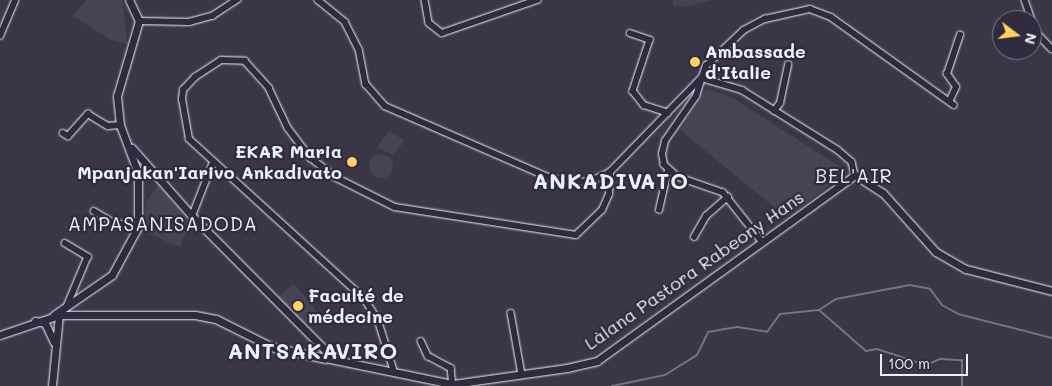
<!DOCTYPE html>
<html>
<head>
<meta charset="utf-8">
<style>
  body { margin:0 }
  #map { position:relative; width:1052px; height:386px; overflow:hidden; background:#3a3648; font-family:Mali,sans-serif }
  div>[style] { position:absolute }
  .built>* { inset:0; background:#464354 }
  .round { border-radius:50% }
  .stream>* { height:2px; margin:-1px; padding:0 1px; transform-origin:1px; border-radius:1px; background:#737482 }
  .roads { filter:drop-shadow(0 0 1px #e8f1f8) drop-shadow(0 0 1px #e8f1f8) }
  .minor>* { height:5.5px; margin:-2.75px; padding:0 2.75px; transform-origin:2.75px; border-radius:2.75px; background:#2f2a3d }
  .major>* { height:7px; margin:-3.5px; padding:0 3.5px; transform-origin:3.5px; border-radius:3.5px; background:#2f2a3d }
  .dots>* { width:14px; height:14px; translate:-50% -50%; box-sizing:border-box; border:2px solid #2f2a3d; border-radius:50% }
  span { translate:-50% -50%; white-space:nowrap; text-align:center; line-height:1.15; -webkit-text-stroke:4.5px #2f2a3d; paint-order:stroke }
  .poi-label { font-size:18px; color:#e8f1f8; font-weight:700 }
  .left { translate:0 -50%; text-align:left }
  .right { translate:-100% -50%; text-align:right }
  .street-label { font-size:18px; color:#e8f1f8 }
  .neighbourhood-label { font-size:19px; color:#e8f1f8; letter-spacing:1px }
  .district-label { font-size:22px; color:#e8f1f8; font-weight:700; letter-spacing:1px }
  .north { position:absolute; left:992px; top:10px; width:50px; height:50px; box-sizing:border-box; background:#2f2a3d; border:1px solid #797a88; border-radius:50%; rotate:105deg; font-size:14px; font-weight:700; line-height:20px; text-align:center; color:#e8f1f8 }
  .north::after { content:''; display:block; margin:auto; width:18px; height:22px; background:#ffd166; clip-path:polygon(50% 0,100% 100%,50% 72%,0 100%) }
  .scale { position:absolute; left:880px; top:354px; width:88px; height:22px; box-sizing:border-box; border:2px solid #e8f1f8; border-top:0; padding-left:6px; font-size:15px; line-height:18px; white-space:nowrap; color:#e8f1f8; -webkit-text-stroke:4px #2f2a3d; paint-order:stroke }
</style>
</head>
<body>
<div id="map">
  <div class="built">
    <div style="clip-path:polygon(86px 0,123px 0,127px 44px,111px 40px,73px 16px)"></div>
    <div style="clip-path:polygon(673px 0,713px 0,683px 7px,673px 5px)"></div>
    <div style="clip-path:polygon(706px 89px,730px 96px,848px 172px,786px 217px,680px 130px)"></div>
    <div style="clip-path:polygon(389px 131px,405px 141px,393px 155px,377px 147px)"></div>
    <div class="round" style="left:369px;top:154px;width:24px;height:24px"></div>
    <div style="clip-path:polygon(159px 183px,190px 223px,180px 247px,143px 231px,146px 202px)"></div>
    <div style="clip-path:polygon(294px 283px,318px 313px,303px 325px,277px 298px)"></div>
  </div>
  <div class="stream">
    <div style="left:819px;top:310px;width:62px;rotate:41.1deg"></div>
    <div style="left:866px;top:351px;width:11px;rotate:-10deg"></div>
    <div style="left:877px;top:349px;width:52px;rotate:18.1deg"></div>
    <div style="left:926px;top:365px;width:15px;rotate:-23deg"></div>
    <div style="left:940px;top:359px;width:22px;rotate:3deg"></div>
    <div style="left:962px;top:360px;width:26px;rotate:90deg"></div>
    <div style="left:612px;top:386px;width:54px;rotate:-11.7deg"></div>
    <div style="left:665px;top:375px;width:38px;rotate:-32deg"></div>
    <div style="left:697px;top:355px;width:25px;rotate:-64deg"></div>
    <div style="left:708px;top:332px;width:29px;rotate:-10deg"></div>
    <div style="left:737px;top:327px;width:30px;rotate:9deg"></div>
    <div style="left:767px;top:332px;width:22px;rotate:-54deg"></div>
    <div style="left:780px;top:314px;width:39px;rotate:-6deg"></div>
    <div style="left:819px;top:310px;width:20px;rotate:-33deg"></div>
    <div style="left:836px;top:299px;width:75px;rotate:-10.7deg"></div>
    <div style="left:910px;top:285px;width:20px;rotate:11deg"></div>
    <div style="left:930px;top:289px;width:20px;rotate:53deg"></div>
    <div style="left:942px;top:305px;width:18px;rotate:29deg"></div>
    <div style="left:958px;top:314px;width:97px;rotate:14.3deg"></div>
  </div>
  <div class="roads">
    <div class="minor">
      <div style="left:318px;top:0;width:35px;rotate:39deg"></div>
      <div style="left:345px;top:22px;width:30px;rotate:63deg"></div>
      <div style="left:359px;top:49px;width:36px;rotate:79deg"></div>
      <div style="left:366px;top:84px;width:29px;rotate:49deg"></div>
      <div style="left:385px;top:106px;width:183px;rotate:23.5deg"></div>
      <div style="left:553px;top:179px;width:36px;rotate:5deg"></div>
      <div style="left:589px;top:182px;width:23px;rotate:-25deg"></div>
      <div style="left:610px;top:172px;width:131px;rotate:-45.9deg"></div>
      <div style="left:701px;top:78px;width:43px;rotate:16.3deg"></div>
      <div style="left:742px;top:90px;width:113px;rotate:32deg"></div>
      <div style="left:838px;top:150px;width:18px;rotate:41deg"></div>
      <div style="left:852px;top:162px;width:13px;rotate:77deg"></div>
      <div style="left:425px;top:0;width:23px;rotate:80deg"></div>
      <div style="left:429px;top:23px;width:16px;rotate:38deg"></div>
      <div style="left:442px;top:33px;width:101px;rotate:-19.2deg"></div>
      <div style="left:1025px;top:0;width:34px;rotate:71deg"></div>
      <div style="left:1036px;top:32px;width:23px;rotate:47deg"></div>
      <div style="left:139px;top:21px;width:50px;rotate:1.1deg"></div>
      <div style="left:189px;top:22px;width:24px;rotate:-15deg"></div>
      <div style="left:212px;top:16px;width:30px;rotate:-33deg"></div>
      <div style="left:630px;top:33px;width:21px;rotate:19deg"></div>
      <div style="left:650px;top:40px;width:54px;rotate:108.4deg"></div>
      <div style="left:633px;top:91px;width:18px;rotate:52deg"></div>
      <div style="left:644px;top:105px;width:25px;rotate:18deg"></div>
      <div style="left:0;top:36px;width:39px;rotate:-67deg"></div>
      <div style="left:950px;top:100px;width:14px;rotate:-65deg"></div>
      <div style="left:956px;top:87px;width:16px;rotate:-125deg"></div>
      <div style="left:947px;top:74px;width:41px;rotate:-71.6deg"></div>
      <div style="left:774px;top:111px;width:10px;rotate:-53deg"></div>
      <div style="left:780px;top:103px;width:39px;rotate:-78deg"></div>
      <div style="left:63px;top:133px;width:6px;rotate:31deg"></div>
      <div style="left:68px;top:136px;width:30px;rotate:-48deg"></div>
      <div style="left:88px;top:114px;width:23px;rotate:31deg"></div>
      <div style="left:108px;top:126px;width:12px;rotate:-5deg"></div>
      <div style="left:659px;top:210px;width:41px;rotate:-77.3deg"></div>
      <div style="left:94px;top:211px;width:23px;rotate:31deg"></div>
      <div style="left:114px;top:223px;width:24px;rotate:9deg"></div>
      <div style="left:192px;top:216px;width:55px;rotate:-68.6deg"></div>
      <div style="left:694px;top:237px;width:24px;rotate:-60deg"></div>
      <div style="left:706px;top:216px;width:29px;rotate:-41deg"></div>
      <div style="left:761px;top:241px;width:61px;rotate:-128.4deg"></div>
      <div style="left:723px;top:193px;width:49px;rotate:-160.8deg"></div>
      <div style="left:677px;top:177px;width:18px;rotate:-137deg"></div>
      <div style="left:664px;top:165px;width:11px;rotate:-100deg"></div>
      <div style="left:662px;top:154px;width:13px;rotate:-77deg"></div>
      <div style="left:665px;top:141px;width:55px;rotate:-55.4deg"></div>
      <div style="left:696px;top:96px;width:32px;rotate:-72deg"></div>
      <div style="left:706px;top:66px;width:52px;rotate:-43.5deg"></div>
      <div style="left:744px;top:30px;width:24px;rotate:-28deg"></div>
      <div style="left:765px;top:19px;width:46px;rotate:-12.5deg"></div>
      <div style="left:810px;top:9px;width:22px;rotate:21deg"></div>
      <div style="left:831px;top:17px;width:151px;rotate:35.6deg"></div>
      <div style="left:65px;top:243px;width:27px;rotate:31deg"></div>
      <div style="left:88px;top:257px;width:54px;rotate:112.8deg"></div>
      <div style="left:511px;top:313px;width:63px;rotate:79.9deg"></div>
      <div style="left:421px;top:341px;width:17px;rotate:65deg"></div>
      <div style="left:428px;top:356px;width:26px;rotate:28deg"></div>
      <div style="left:451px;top:368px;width:18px;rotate:84deg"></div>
      <div style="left:393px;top:369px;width:50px;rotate:-107.4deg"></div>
      <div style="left:378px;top:321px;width:26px;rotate:-122deg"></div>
      <div style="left:364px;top:299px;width:237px;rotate:-137.6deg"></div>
      <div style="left:189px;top:139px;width:40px;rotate:-100deg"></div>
      <div style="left:182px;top:100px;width:10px;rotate:-84deg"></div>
      <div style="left:183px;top:90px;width:18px;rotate:-47deg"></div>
      <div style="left:195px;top:77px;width:31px;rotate:-33deg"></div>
      <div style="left:221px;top:60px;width:24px;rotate:2deg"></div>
      <div style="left:245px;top:61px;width:36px;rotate:48deg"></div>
      <div style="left:269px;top:88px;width:44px;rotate:64.6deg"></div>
      <div style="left:288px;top:128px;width:38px;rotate:53deg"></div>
      <div style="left:311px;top:158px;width:31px;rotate:38deg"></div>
      <div style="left:335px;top:177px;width:67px;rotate:26.6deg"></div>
      <div style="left:395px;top:207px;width:183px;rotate:8.8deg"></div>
      <div style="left:576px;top:235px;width:36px;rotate:-44deg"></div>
      <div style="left:602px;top:210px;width:17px;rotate:-66deg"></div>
      <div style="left:609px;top:194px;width:22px;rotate:-87deg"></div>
    </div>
    <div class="major">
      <div style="left:132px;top:148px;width:91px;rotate:48.6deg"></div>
      <div style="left:192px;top:216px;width:193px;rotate:45.2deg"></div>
      <div style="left:54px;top:315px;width:70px;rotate:-34.6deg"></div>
      <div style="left:112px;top:275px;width:55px;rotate:-61.6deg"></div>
      <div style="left:138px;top:227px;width:54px;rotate:-90deg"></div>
      <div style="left:138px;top:173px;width:51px;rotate:-110.6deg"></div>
      <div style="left:120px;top:125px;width:29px;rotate:-96deg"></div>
      <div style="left:117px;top:96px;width:78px;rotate:-73.7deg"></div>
      <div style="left:139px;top:21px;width:23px;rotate:-115deg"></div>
      <div style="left:35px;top:321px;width:10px;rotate:11deg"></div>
      <div style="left:45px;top:323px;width:21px;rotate:65deg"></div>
      <div style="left:0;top:335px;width:62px;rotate:-18.7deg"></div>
      <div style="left:59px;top:315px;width:136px"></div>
      <div style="left:195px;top:315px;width:21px;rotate:11deg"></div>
      <div style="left:216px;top:319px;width:63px;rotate:26.6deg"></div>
      <div style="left:272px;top:347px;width:185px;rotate:11.6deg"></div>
      <div style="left:453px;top:384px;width:115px;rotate:-8deg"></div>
      <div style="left:567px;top:368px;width:31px;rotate:-13deg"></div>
      <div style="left:597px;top:361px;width:318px;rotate:-35.8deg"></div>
      <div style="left:855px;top:175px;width:33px;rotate:33deg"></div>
      <div style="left:883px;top:193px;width:79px;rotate:48.1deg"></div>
      <div style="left:936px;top:252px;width:34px;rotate:30deg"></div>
      <div style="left:966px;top:269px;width:89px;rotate:14.3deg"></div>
      <div style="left:275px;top:348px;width:51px;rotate:12.4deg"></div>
      <div style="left:52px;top:386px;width:71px;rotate:-84.4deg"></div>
    </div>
  </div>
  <div class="dots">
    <div style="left:695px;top:62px;background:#ffd166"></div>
    <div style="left:352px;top:162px;background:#ffd166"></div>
    <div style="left:298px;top:306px;background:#ffd166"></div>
  </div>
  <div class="poi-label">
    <span class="left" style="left:705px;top:62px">Ambassade<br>d'Italie</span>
    <span class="right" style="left:342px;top:162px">EKAR Maria<br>Mpanjakan'Iarivo Ankadivato</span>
    <span class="left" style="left:308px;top:306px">Faculté de<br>médecine</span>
  </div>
  <div class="street-label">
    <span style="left:694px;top:270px;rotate:-35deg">Làlana Pastora Rabeony Hans</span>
  </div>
  <div class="neighbourhood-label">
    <span style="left:854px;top:176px">BEL'AIR</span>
    <span style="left:163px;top:224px">AMPASANISADODA</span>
  </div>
  <div class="district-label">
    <span style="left:611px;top:181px">ANKADIVATO</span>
    <span style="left:313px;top:351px">ANTSAKAVIRO</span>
  </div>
  <div class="north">N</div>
  <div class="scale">100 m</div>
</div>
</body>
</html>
